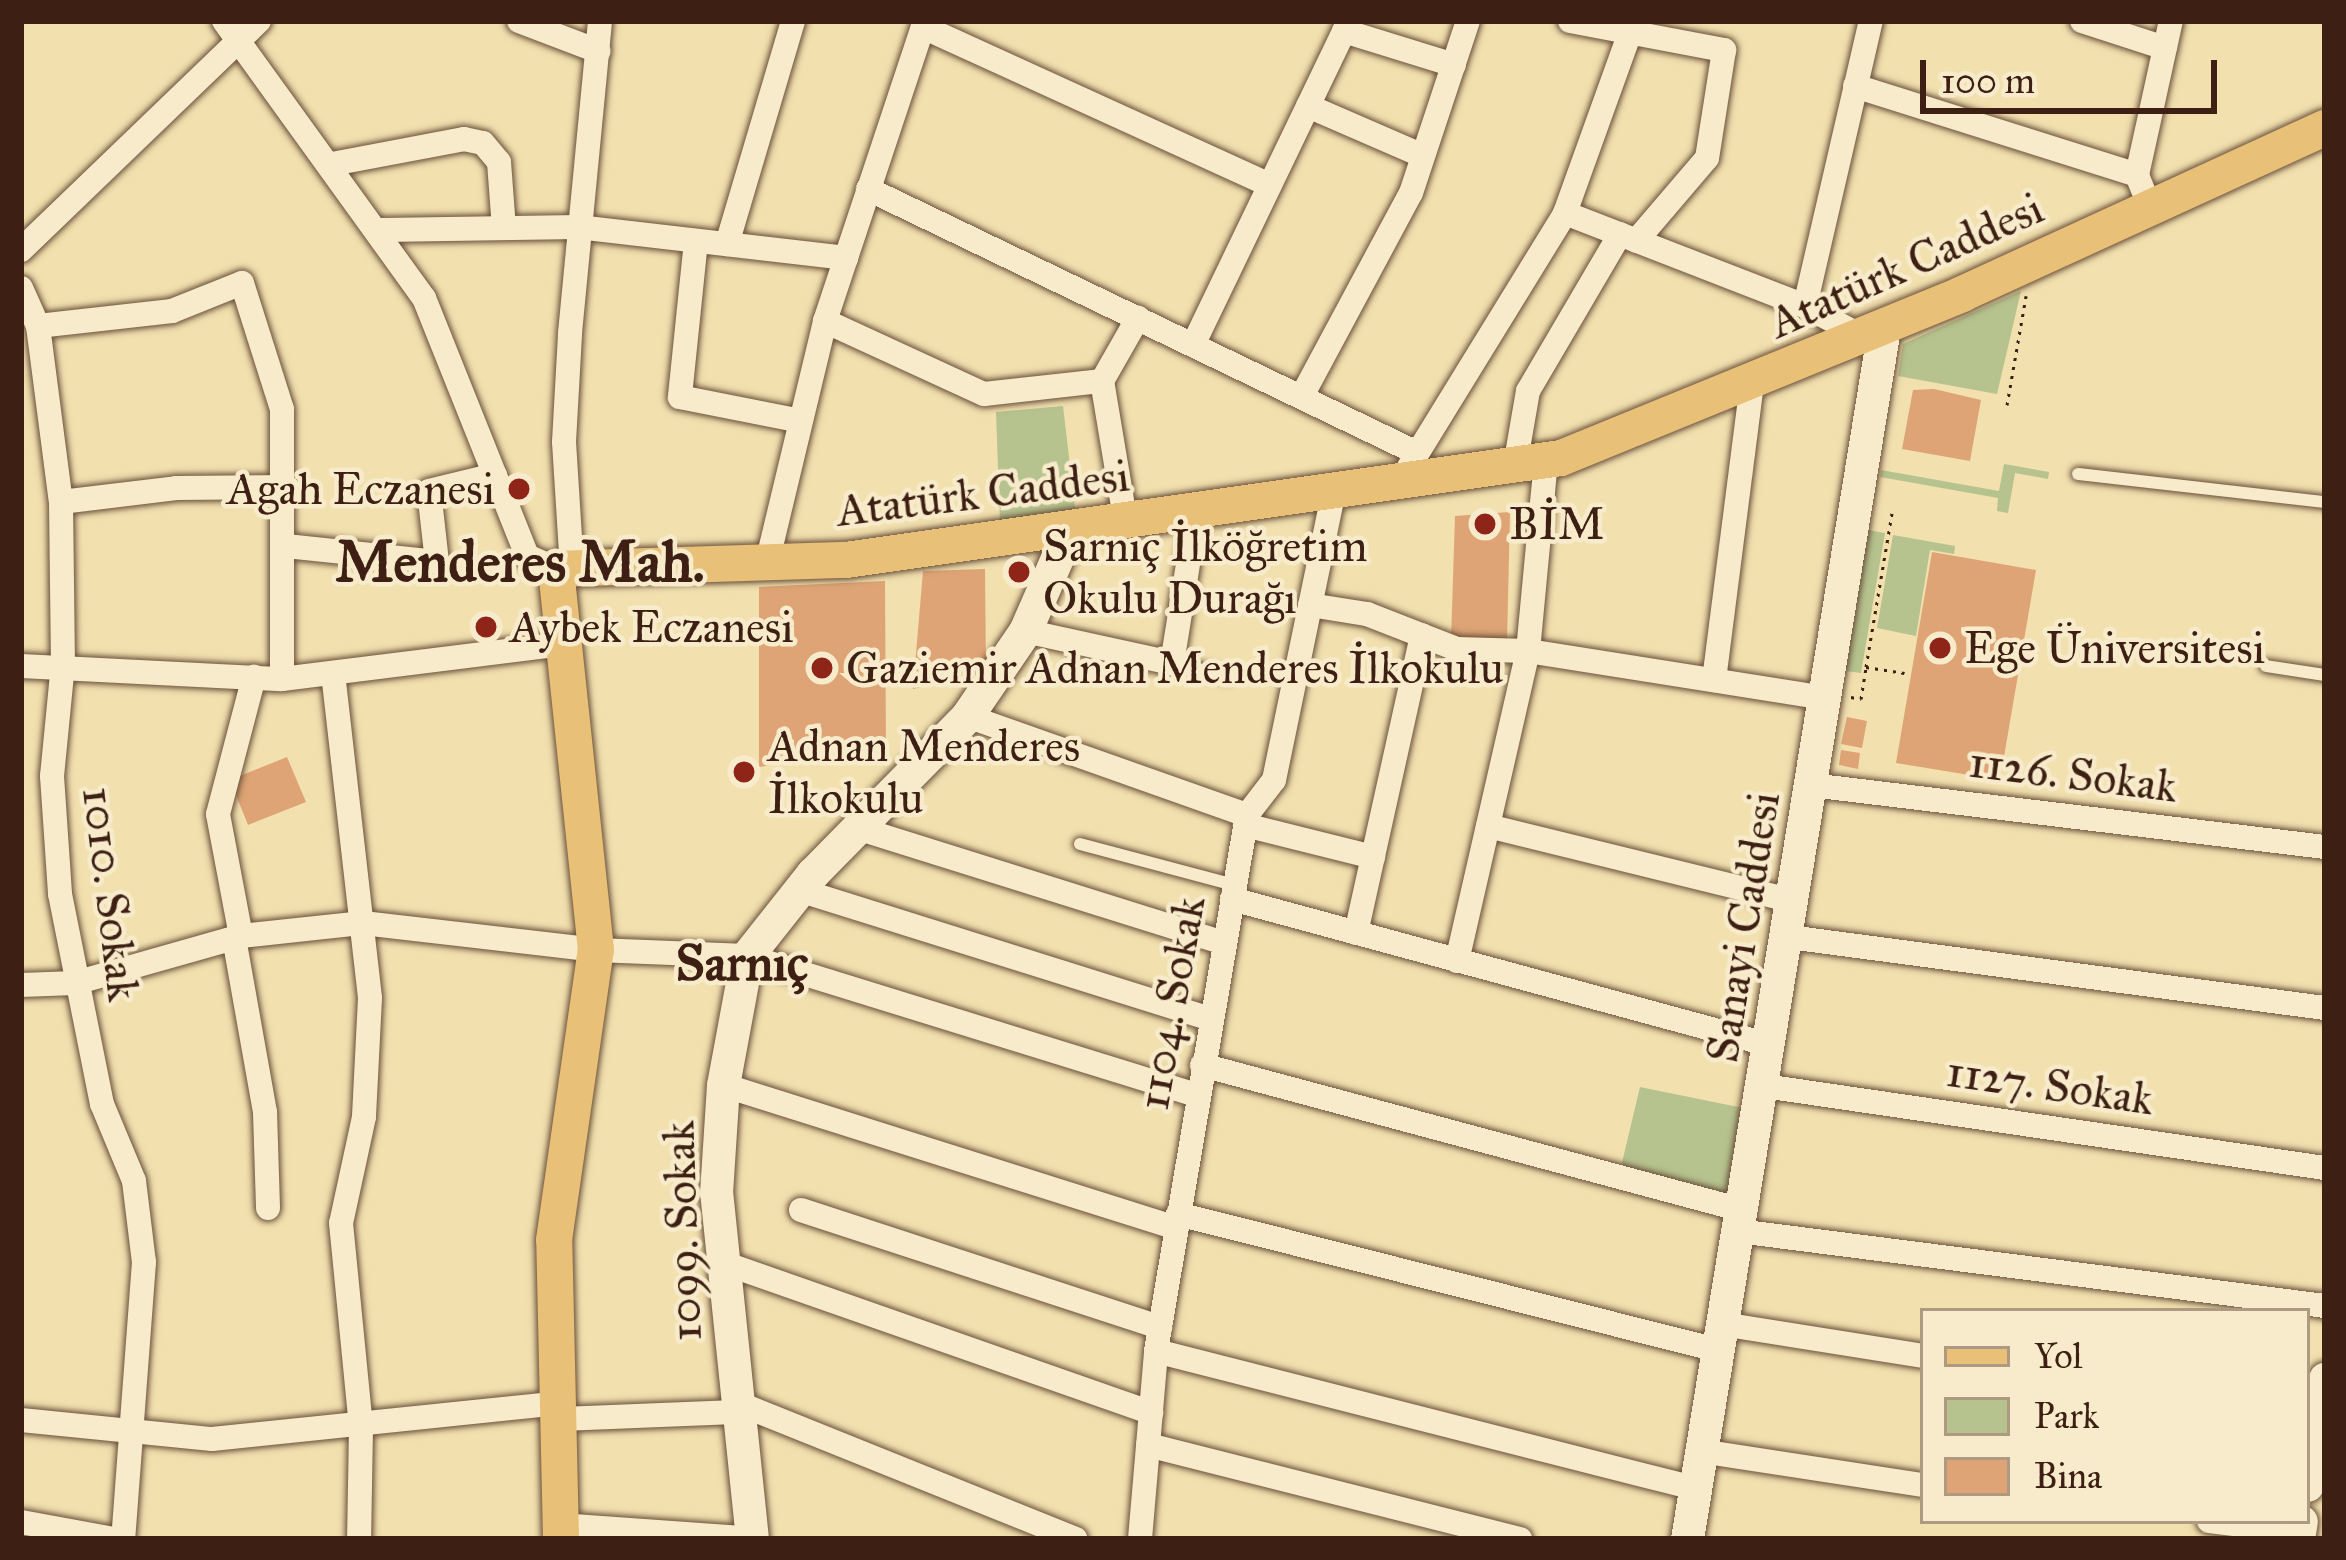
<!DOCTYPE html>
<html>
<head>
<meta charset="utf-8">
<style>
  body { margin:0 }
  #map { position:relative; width:2346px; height:1560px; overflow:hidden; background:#f2e0af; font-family:"IM FELL Great Primer",serif }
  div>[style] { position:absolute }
  .green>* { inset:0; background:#b6c38e }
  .building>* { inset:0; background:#dea475 }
  .path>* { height:3px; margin-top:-1.5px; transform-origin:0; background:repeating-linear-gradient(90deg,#3d2013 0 3px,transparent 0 9px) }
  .roads { filter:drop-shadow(0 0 3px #6a503a) drop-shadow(0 0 3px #6a503a) }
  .lane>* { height:12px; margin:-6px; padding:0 6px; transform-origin:6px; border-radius:6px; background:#f7ebcb }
  .street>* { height:24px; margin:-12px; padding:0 12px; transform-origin:12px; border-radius:12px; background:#f7ebcb }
  .secondary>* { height:33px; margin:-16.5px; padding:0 16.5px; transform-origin:16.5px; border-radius:16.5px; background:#f7ebcb }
  .primary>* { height:36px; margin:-18px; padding:0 18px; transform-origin:18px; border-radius:18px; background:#e9c078 }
  .dots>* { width:33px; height:33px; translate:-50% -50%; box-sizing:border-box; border:6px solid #f7ebcb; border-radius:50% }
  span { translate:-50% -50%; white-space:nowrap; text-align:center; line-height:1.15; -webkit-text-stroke:9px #f7ebcb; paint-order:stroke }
  .street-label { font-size:45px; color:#3d2013 }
  .poi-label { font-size:45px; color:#3d2013 }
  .right { translate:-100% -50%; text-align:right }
  .left { translate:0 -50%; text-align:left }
  .quarter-label { font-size:51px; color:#3d2013; font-weight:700 }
  .district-label { font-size:57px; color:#3d2013; font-weight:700 }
  .frame { position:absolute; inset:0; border:24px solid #3d2013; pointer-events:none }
  .legend { position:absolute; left:1920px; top:1308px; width:390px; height:216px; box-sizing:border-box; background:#f7ebcb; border:3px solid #ad9a81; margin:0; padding:15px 21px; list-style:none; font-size:36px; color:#3d2013 }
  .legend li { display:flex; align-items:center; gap:24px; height:60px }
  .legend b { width:60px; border:3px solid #ad9a81 }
  .scale { position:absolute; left:1920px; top:60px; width:297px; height:54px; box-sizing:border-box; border:6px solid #3d2013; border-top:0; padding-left:15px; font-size:36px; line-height:42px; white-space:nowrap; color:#3d2013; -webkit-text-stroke:9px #f7ebcb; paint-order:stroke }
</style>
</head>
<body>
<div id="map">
  <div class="green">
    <div style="clip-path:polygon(2021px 291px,1997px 394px,1898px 376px,1903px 344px)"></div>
    <div style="clip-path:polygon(1063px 406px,1076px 517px,1000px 524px,996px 412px)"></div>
    <div style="clip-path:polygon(2004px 464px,2049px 472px,2048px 479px,2015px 473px,2008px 513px,1997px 511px,1998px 498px,1880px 477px,1881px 470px,1999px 491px)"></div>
    <div style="clip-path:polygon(1868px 530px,1885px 533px,1861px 673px,1845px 671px)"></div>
    <div style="clip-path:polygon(1893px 535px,1955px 546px,1954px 554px,1930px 550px,1916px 636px,1877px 628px)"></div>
    <div style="clip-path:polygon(1640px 1087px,1743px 1108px,1730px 1201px,1620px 1171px)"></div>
  </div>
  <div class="building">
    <div style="clip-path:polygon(1934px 389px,1981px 400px,1970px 461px,1902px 449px,1913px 390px)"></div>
    <div style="clip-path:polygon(1510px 512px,1507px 643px,1451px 640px,1455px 516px)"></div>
    <div style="clip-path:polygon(1932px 552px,2036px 570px,2000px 780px,1896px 763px)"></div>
    <div style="clip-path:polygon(985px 569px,986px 671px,913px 689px,923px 571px)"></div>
    <div style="clip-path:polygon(885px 581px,886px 749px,759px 767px,759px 587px)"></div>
    <div style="clip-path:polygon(1847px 717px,1867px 721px,1862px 748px,1841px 744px)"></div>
    <div style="clip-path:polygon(1841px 750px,1860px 753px,1858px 769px,1839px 765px)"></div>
    <div style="clip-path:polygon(287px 757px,306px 802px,248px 825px,230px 780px)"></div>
  </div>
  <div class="path">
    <div style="left:2007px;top:405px;width:111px;rotate:-80.1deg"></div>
    <div style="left:1866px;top:667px;width:161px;rotate:-80.4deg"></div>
    <div style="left:1851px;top:697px;width:10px;rotate:11deg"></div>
    <div style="left:1861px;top:699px;width:32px;rotate:-81deg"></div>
    <div style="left:1866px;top:667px;width:39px;rotate:9deg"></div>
  </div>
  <div class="roads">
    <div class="lane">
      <div style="left:2078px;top:474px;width:249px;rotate:6.5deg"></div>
      <div style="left:1172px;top:663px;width:58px;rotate:12.8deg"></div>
      <div style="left:2266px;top:666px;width:60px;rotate:8.7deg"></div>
      <div style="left:1080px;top:844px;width:159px;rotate:14.9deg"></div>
    </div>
    <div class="street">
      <div style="left:224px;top:21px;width:342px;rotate:54.2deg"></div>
      <div style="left:424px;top:298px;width:278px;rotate:68.2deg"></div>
      <div style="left:527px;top:556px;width:32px;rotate:24deg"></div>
      <div style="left:519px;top:21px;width:85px;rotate:20.8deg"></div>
      <div style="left:1570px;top:21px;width:157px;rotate:10.7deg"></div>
      <div style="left:1724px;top:50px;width:109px;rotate:98.9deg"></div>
      <div style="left:1707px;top:158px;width:109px;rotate:130.5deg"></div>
      <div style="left:2082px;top:21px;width:87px;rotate:18deg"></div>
      <div style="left:923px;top:27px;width:381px;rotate:24.5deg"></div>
      <div style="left:1344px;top:31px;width:115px;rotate:17.2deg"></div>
      <div style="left:1855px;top:86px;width:296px;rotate:17.5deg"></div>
      <div style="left:1308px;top:106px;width:125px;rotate:23.5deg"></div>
      <div style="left:332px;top:164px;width:134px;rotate:-10.7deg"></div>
      <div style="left:464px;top:139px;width:19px;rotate:12deg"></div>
      <div style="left:483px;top:143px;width:25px;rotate:50deg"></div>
      <div style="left:499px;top:162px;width:66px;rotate:85.7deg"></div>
      <div style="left:868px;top:189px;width:609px;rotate:25.68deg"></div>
      <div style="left:2143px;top:190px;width:16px;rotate:-112deg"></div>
      <div style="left:2137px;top:175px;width:158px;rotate:-77.6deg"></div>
      <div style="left:1565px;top:213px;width:257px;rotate:21.2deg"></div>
      <div style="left:1805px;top:306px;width:66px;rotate:28.1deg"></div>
      <div style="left:382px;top:230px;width:196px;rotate:-0.9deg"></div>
      <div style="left:578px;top:227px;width:270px;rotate:6.6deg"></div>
      <div style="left:696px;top:241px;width:157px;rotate:95.9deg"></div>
      <div style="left:680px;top:397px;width:123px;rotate:11.2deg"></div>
      <div style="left:727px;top:244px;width:233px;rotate:-73.5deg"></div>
      <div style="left:21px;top:250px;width:330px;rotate:-43.9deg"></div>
      <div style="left:21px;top:288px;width:42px;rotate:65.9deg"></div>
      <div style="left:38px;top:326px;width:177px;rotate:82.6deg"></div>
      <div style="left:61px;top:502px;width:162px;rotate:89.3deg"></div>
      <div style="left:63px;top:664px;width:113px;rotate:95.6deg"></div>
      <div style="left:52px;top:776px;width:118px;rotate:86.1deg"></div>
      <div style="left:60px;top:894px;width:214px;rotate:78.7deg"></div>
      <div style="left:102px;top:1104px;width:83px;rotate:67.4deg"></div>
      <div style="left:134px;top:1181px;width:82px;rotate:83deg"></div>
      <div style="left:144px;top:1262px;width:278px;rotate:94.3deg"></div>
      <div style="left:1805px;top:306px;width:293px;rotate:-77deg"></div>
      <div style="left:825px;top:321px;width:175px;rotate:24.7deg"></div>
      <div style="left:984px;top:394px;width:119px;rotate:-6.3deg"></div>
      <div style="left:38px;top:326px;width:135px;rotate:-6.4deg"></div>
      <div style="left:172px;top:311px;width:75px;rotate:-21.8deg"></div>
      <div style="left:242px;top:283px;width:132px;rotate:72.4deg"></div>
      <div style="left:282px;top:409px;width:270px;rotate:90deg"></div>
      <div style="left:1193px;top:345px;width:360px;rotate:-64.3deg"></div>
      <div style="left:1303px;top:394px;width:228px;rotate:-61.8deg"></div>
      <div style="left:1411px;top:193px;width:181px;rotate:-71.7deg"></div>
      <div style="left:1515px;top:466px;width:76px;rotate:-80.2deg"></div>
      <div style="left:1528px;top:391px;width:182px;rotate:-59.6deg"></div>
      <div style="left:1409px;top:467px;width:298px;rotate:-58.4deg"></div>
      <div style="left:1565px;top:213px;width:192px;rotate:-70.2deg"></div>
      <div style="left:61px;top:502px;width:116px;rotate:-6.9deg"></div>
      <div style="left:176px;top:488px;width:111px;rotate:-0.5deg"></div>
      <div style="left:1126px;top:524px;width:145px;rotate:-99.5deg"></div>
      <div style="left:1102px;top:381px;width:73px;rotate:-60.3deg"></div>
      <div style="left:286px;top:546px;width:152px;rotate:6deg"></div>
      <div style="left:437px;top:562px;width:71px;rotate:-96.4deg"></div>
      <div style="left:429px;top:491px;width:68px;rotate:-13.6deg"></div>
      <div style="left:767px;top:563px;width:249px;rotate:-76.5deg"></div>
      <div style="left:825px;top:321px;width:316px;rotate:-71.6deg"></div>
      <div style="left:572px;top:569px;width:127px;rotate:-93.6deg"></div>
      <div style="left:564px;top:442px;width:109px;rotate:-86.8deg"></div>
      <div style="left:570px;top:333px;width:313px;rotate:-84.5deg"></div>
      <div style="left:1310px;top:605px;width:58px;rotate:9deg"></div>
      <div style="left:1367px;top:614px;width:97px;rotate:21.3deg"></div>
      <div style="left:1457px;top:649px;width:71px;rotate:1.6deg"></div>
      <div style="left:1528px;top:651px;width:301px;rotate:9deg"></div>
      <div style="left:1025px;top:631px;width:150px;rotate:12.3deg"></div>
      <div style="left:1172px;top:663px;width:151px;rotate:-80.8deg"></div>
      <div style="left:21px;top:666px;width:261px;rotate:2.9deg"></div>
      <div style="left:282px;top:679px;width:284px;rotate:-7.1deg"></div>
      <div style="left:333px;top:673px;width:327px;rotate:83.5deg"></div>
      <div style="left:370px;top:998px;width:119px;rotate:92.9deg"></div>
      <div style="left:364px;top:1117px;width:108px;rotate:102.2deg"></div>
      <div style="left:341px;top:1223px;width:206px;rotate:84.4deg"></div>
      <div style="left:361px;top:1428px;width:111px;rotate:91deg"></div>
      <div style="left:1714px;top:680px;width:297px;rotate:-82.7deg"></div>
      <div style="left:967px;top:716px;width:297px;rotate:19.5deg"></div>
      <div style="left:1811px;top:785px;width:518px;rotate:6.88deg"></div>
      <div style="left:1245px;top:825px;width:132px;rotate:14deg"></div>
      <div style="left:1488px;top:826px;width:315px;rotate:13.8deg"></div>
      <div style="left:857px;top:828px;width:385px;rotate:17.4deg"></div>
      <div style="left:799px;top:890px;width:431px;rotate:17.4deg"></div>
      <div style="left:1232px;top:899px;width:557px;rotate:15.18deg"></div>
      <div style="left:1356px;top:933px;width:305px;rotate:-77.5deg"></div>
      <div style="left:241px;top:936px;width:124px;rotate:-100.7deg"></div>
      <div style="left:218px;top:814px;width:142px;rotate:-75.3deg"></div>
      <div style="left:1789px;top:937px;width:541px;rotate:7.55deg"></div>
      <div style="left:234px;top:938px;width:177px;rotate:79.9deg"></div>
      <div style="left:265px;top:1112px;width:96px;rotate:88.2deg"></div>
      <div style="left:1457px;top:961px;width:318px;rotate:-77.1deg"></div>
      <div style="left:1528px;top:651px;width:192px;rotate:-84.6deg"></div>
      <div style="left:21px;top:985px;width:54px;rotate:-2.1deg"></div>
      <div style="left:75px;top:983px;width:173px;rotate:-15.8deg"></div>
      <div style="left:241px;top:936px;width:123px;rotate:-6.1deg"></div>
      <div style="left:363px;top:923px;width:235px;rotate:6.6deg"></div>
      <div style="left:596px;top:950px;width:151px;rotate:2.3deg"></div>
      <div style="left:747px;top:956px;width:471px;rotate:17.2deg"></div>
      <div style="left:1202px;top:1065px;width:559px;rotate:15.03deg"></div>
      <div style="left:723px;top:1085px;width:475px;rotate:17.5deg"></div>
      <div style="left:1764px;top:1086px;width:567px;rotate:8.32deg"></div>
      <div style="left:801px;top:1210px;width:378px;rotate:18.1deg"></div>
      <div style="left:1178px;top:1214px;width:556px;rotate:14.16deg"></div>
      <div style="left:1738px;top:1231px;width:592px;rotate:7.28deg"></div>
      <div style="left:721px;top:1262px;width:456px;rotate:19.3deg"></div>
      <div style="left:1722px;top:1324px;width:204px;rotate:9deg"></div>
      <div style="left:1156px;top:1351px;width:555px;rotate:14.29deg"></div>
      <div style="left:735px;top:1402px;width:367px;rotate:21.9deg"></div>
      <div style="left:561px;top:1419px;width:175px;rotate:-2.3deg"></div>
      <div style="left:21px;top:1420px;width:192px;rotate:5.7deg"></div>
      <div style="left:212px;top:1439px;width:351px;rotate:-5.9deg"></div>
      <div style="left:1148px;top:1445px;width:384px;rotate:14.2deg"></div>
      <div style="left:1700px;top:1451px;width:226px;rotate:8.7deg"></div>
      <div style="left:2209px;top:1521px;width:91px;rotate:7deg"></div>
      <div style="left:21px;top:1522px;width:95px;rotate:10.4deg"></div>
      <div style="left:561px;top:1525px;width:194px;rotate:4.1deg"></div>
      <div style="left:1140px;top:1539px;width:189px;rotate:-85.1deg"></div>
      <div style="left:1156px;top:1351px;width:544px;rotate:-80.36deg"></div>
      <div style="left:1247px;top:815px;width:44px;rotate:-52.4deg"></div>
      <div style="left:1274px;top:780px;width:291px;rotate:-78.3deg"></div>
    </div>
    <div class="secondary">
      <div style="left:2307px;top:1485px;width:108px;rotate:-80.4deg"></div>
      <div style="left:752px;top:1539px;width:348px;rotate:-95.9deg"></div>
      <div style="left:716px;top:1193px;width:108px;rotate:-86.3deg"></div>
      <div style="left:723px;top:1085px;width:131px;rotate:-79.5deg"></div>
      <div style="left:747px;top:956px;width:105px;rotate:-51.6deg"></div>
      <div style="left:812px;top:874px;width:221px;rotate:-45.5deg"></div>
      <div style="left:967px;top:716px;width:103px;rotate:-55.7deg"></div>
      <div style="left:1025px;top:631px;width:109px;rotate:-66.3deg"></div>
      <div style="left:1687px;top:1539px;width:1227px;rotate:-80.76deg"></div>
      <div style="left:2298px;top:1539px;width:18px;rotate:-81deg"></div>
    </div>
    <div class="primary">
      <div style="left:561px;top:1539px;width:299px;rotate:-91.3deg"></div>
      <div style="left:554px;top:1240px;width:293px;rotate:-81.8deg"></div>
      <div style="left:596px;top:950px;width:383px;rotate:-96deg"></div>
      <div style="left:556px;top:569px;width:290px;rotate:-1.8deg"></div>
      <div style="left:846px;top:560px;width:722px;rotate:-8.12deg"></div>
      <div style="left:1561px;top:458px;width:433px;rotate:-22.2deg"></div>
      <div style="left:1962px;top:294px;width:399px;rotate:-24.6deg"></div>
    </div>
  </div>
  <div class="dots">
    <div style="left:519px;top:489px;background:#8f2418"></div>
    <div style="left:1485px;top:524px;background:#8f2418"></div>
    <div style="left:1019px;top:572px;background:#8f2418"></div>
    <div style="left:486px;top:627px;background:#8f2418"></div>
    <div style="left:1940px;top:648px;background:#8f2418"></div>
    <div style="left:822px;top:668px;background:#8f2418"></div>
    <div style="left:744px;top:772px;background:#8f2418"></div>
  </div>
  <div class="street-label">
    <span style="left:1906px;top:265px;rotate:-24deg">Atatürk Caddesi</span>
    <span style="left:983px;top:493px;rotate:-7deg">Atatürk Caddesi</span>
    <span style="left:2073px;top:774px;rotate:7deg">1126. Sokak</span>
    <span style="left:111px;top:894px;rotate:83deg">1010. Sokak</span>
    <span style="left:1743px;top:927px;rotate:-81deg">Sanayi Caddesi</span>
    <span style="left:1171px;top:1003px;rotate:-80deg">1104. Sokak</span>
    <span style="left:2050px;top:1085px;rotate:8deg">1127. Sokak</span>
    <span style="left:682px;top:1231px;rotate:-92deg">1099. Sokak</span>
  </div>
  <div class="poi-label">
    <span class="right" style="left:495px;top:489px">Agah Eczanesi</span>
    <span class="left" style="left:1509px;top:524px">BİM</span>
    <span class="left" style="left:1043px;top:572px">Sarnıç İlköğretim<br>Okulu Durağı</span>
    <span class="left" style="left:510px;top:627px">Aybek Eczanesi</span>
    <span class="left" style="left:1964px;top:648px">Ege Üniversitesi</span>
    <span class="left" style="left:846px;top:668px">Gaziemir Adnan Menderes İlkokulu</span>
    <span class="left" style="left:768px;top:772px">Adnan Menderes<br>İlkokulu</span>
  </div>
  <div class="quarter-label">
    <span style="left:742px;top:963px">Sarnıç</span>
  </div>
  <div class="district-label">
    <span style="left:520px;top:563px">Menderes Mah.</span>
  </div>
  <div class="frame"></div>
  <ul class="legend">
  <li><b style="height:15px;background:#e9c078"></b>Yol</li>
  <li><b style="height:33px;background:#b6c38e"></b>Park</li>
  <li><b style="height:33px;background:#dea475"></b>Bina</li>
  </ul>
  <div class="scale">100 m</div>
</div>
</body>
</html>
